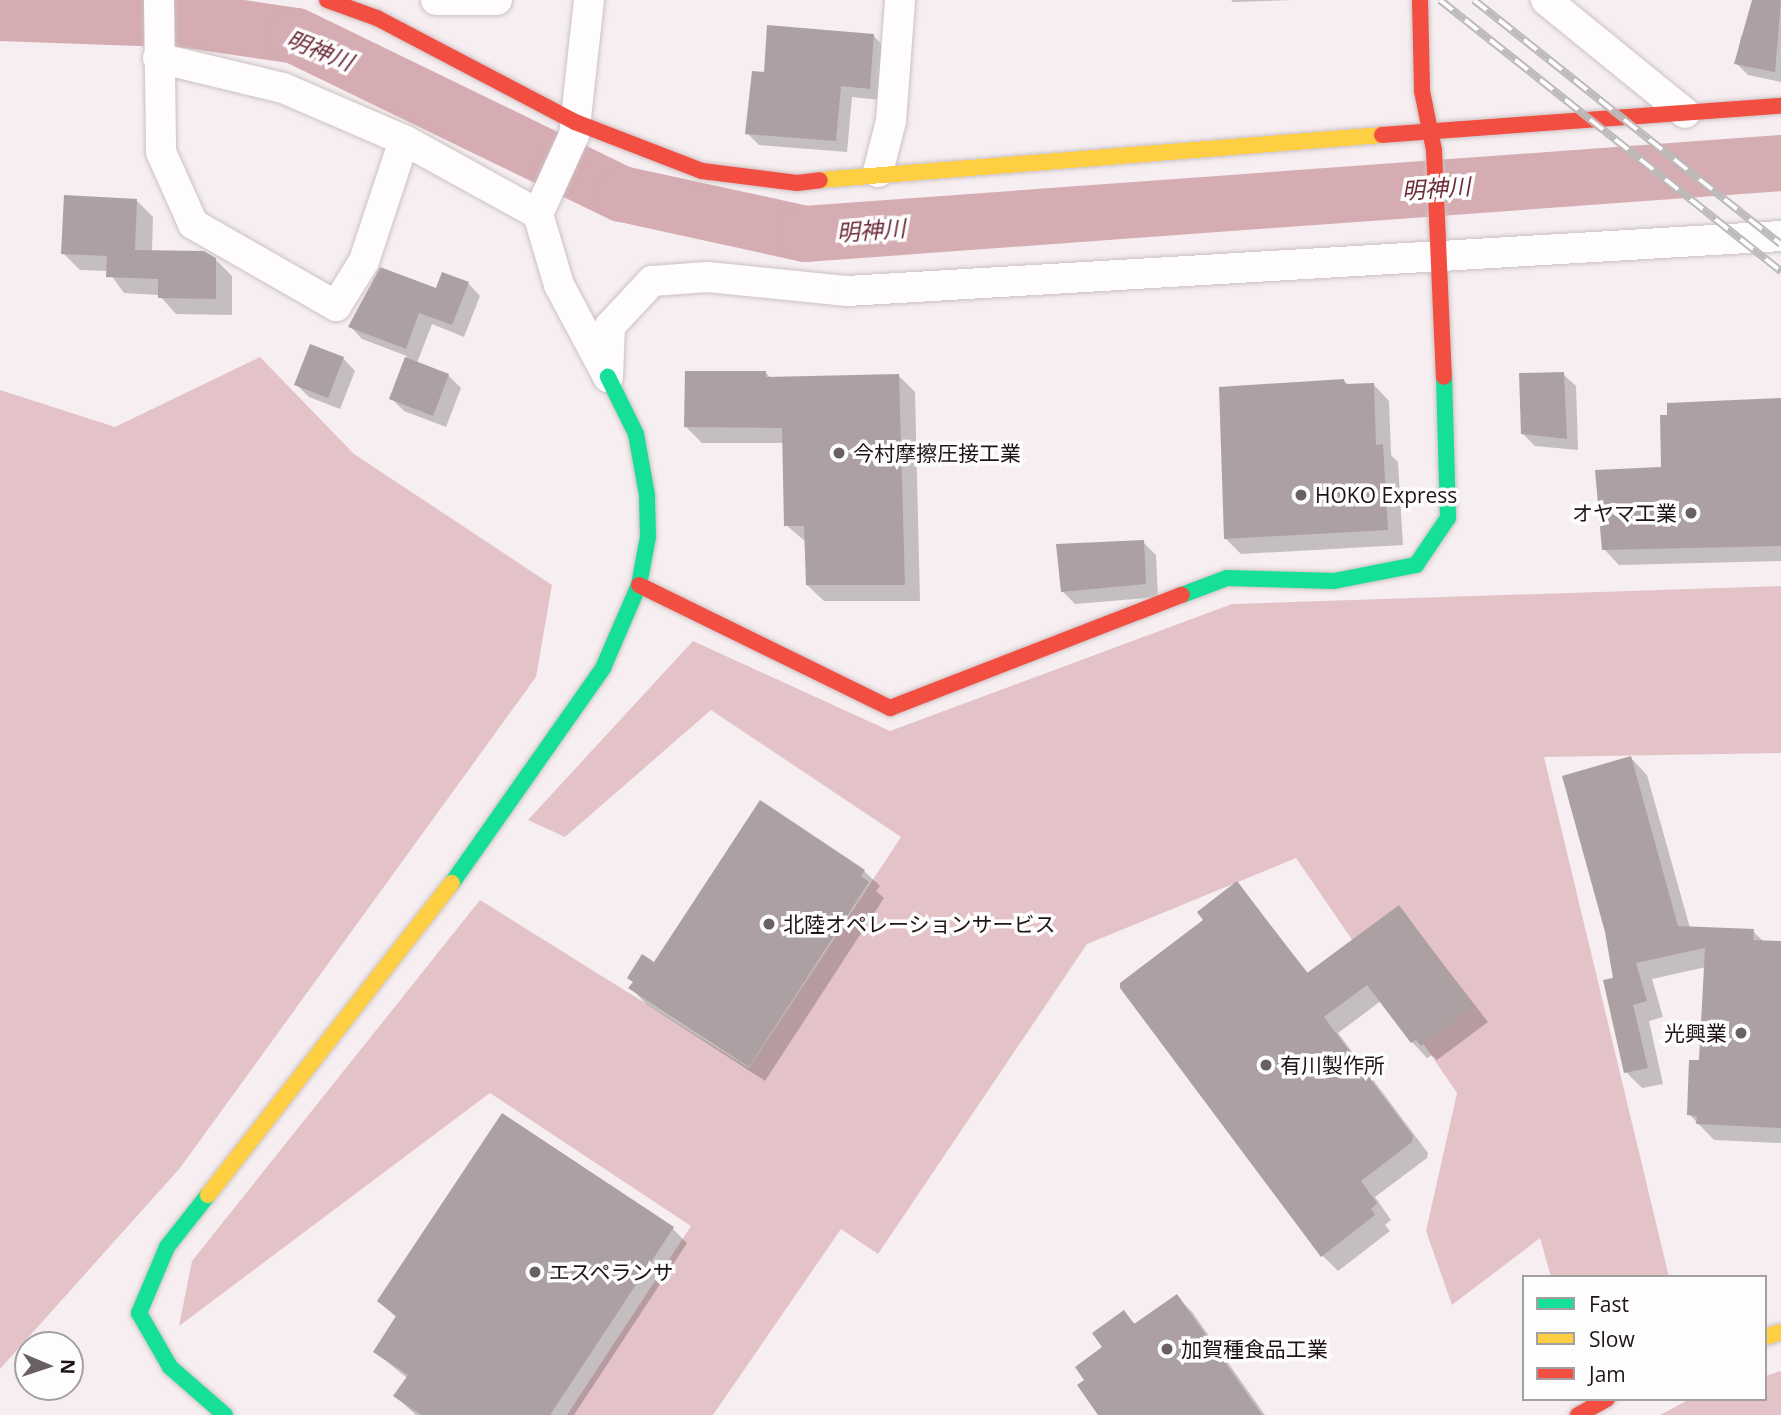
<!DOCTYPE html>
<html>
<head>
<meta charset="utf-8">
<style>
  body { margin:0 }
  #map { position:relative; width:1781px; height:1415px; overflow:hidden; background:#f6eef0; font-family:"Open Sans","Noto Sans JP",sans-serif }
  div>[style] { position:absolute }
  .forest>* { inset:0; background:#e4c3c8 }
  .shadow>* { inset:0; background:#0003 }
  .river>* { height:56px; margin:-28px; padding:0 28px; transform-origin:28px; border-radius:28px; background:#d4acb2 }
  .building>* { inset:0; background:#ada0a2 }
  .roads { filter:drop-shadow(0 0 2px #ccc1c3) drop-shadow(0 0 2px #ccc1c3) }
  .street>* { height:30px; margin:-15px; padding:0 15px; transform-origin:15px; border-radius:15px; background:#fefcfd }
  .fast>* { height:16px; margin:-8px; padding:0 8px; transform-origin:8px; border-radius:8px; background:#16e098 }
  .slow>* { height:16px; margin:-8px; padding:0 8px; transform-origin:8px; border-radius:8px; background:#ffcf43 }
  .jam>* { height:16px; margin:-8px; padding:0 8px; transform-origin:8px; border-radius:8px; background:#f24e42 }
  .rail>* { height:8px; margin-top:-4px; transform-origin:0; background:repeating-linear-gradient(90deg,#fdfdfd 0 16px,#bcbaba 0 32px); box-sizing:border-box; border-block:2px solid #bcbaba }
  .dots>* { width:19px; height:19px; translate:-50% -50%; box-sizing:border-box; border:4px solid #fdfdfd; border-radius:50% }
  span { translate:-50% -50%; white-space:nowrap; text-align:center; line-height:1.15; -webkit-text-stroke:7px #fdfdfd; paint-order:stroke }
  .poi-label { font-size:21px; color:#1f1315 }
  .left { translate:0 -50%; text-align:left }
  .right { translate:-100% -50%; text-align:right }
  .water-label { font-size:23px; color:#6d2a39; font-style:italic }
  .legend { position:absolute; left:1522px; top:1275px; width:245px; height:126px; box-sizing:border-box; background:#fdfdfd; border:2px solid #a49fa0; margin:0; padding:9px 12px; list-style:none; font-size:21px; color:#1f1315 }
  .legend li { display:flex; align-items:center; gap:14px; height:35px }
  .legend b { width:35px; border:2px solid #a49fa0 }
  .north { position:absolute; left:14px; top:1331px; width:70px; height:70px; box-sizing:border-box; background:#fdfdfd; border:2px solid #a49fa0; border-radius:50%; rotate:92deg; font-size:19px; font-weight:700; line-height:28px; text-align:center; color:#1f1315 }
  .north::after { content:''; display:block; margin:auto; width:24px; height:32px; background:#6a6062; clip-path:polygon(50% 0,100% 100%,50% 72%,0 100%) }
</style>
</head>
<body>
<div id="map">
  <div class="forest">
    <div style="clip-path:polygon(260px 357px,354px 454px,552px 585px,536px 677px,180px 1168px,0 1369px,0 390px,115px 427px)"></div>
    <div style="clip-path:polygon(1781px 586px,1781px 753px,1544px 757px,1669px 1277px,1551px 1277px,1540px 1238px,1452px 1305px,1426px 1231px,1457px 1093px,1296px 858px,1087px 944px,878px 1254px,841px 1229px,713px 1415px,567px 1415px,691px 1226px,490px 1093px,179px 1326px,192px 1261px,480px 900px,749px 1068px,901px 837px,711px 710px,565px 837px,528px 820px,693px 641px,890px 731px,1232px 604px)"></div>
    <div style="clip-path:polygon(1781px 1371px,1781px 1415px,1660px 1415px,1690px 1399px,1765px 1399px,1765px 1376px)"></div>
  </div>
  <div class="shadow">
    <div style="clip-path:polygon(1231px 0,1294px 0,1233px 2px)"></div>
    <div style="clip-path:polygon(1753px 0,1781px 0,1781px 82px,1748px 75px,1736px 63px,1741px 36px,1747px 37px)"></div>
    <div style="clip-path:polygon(874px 36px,885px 48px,881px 100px,852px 97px,847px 152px,759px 145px,747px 133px,765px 74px)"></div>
    <div style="clip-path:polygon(136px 200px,153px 217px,152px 252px,215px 259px,232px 276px,232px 315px,176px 314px,159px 295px,124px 293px,108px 271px,80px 270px,63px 253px)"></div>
    <div style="clip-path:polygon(468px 283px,480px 296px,464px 337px,432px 324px,417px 363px,448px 375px,461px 388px,446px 427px,404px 411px,392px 399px,407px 356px,362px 339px,350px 326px)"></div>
    <div style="clip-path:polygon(343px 358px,355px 371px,340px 409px,309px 397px,296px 384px)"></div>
    <div style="clip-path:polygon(766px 373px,772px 379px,899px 376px,915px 392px,920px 601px,824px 601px,807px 585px,806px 542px,786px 525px,784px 443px,702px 443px,686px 427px)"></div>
    <div style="clip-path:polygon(1563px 374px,1576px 386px,1578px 450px,1535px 446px,1522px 433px)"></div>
    <div style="clip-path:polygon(1344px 381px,1349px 385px,1374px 385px,1389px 401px,1391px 455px,1398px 462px,1403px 545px,1241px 554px,1226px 539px)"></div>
    <div style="clip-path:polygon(1781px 400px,1781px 561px,1619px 565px,1604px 549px,1663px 469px)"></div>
    <div style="clip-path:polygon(1143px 542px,1156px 555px,1158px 597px,1075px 604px,1062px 591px)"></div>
    <div style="clip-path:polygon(1631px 758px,1647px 775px,1690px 928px,1753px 931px,1764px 942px,1781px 943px,1781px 1143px,1714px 1140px,1689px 1114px,1701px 1062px,1706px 967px,1652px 979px,1663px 1017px,1649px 1021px,1663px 1084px,1642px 1088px,1626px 1072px,1615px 979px)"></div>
    <div style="clip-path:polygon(864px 871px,880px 886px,876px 891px,884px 898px,765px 1081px,646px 1004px,631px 988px,654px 964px)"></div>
    <div style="clip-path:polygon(1237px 884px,1309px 974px,1399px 907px,1488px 1022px,1437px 1060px,1432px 1055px,1427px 1058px,1412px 1042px,1381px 1001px,1338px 1033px,1428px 1153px,1427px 1158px,1375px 1197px,1391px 1220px,1385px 1225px,1390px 1231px,1338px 1271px,1322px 1255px,1206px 920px)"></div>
    <div style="clip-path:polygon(672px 1228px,687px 1243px,574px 1415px,416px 1415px,395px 1396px,407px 1378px,375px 1352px,397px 1318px,379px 1301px)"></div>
    <div style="clip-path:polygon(1176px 1296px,1192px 1312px,1265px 1415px,1100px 1415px,1086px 1380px,1124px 1312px,1136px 1325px)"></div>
  </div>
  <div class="river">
    <div style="left:0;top:13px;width:188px;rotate:2.1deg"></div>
    <div style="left:188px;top:20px;width:109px;rotate:8.4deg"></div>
    <div style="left:296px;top:36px;width:362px;rotate:25.9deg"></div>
    <div style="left:622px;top:194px;width:187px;rotate:12.3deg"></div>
    <div style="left:805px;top:234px;width:979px;rotate:-4.16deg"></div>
  </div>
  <div class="building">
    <div style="clip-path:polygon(1752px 0,1781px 0,1775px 72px,1734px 64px)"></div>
    <div style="clip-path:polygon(767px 25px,874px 34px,870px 89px,841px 86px,836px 141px,745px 134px,752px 71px,764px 72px)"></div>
    <div style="clip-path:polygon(64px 195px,137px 199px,135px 250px,204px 251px,216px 258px,216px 299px,158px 298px,158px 279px,106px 277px,107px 256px,61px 254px)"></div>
    <div style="clip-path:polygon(380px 267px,436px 288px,442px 272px,469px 282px,452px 325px,419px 313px,406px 349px,348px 327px)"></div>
    <div style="clip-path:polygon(310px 344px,344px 357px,328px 398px,294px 385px)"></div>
    <div style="clip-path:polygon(405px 357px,449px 374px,433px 416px,389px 399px)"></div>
    <div style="clip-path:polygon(685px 371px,766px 371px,766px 377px,899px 374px,905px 585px,806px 585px,804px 526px,784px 526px,782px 428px,684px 427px)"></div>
    <div style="clip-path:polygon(1564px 372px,1567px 439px,1521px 434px,1519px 373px)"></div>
    <div style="clip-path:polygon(1344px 379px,1345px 384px,1374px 383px,1376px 445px,1383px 444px,1388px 530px,1224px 539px,1219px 387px)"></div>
    <div style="clip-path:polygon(1781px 398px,1781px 546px,1602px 550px,1595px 470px,1661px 467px,1660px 415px,1667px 415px,1667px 403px)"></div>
    <div style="clip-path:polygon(1144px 540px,1146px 584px,1061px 592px,1056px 544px)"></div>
    <div style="clip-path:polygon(1631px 756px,1678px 926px,1754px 929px,1753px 940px,1781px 941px,1781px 1128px,1696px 1124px,1697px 1116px,1687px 1115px,1689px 1060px,1699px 1060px,1705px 948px,1636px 963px,1647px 1001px,1633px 1005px,1648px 1068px,1624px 1073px,1603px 980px,1613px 978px,1605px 932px,1562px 776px)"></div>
    <div style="clip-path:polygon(760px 800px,865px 870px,861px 876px,869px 882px,749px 1067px,628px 988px,633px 982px,627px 978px,642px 954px,654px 962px)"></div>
    <div style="clip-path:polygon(1237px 881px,1307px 973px,1399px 905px,1474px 1006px,1421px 1046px,1416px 1040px,1411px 1043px,1367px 985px,1324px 1017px,1413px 1136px,1412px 1142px,1361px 1181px,1377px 1203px,1371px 1209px,1375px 1215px,1321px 1257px,1120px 988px,1120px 983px,1203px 920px,1197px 912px)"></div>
    <div style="clip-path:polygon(502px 1113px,674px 1227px,550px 1415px,421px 1415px,393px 1396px,408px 1375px,373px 1352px,396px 1316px,377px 1301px)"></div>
    <div style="clip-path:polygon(1177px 1294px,1262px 1415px,1098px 1415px,1077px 1385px,1084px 1380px,1075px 1367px,1102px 1347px,1092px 1333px,1124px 1310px,1134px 1324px)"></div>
  </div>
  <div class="roads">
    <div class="street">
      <div style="left:159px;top:0;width:152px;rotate:89.2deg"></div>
      <div style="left:161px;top:152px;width:79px;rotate:66deg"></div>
      <div style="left:193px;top:224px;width:165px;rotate:29.8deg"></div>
      <div style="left:336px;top:306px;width:53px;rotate:-58.1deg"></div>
      <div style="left:364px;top:261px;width:127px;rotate:-71.7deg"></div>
      <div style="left:436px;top:0;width:61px"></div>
      <div style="left:589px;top:0;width:136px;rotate:96.3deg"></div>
      <div style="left:574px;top:135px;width:87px;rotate:114.5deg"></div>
      <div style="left:538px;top:214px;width:74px;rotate:73.5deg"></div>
      <div style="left:559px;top:285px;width:102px;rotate:61.9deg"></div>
      <div style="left:1546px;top:0;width:179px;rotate:39.1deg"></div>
      <div style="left:158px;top:58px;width:129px;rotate:13.5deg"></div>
      <div style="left:283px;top:88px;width:132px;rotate:23.3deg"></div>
      <div style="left:404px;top:140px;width:153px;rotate:28.9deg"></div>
      <div style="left:878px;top:172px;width:53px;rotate:-75.7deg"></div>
      <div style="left:891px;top:121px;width:121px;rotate:-85.7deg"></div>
      <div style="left:608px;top:377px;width:51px;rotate:-87.8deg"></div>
      <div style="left:610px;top:326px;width:62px;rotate:-47deg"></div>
      <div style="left:652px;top:281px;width:56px;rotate:-4.1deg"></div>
      <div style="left:708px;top:277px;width:140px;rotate:5.8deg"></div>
      <div style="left:847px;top:291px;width:936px;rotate:-3.37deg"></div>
    </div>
    <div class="fast">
      <div style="left:1182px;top:595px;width:48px;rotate:-20.7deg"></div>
      <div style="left:1227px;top:578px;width:107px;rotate:1.6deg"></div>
      <div style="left:1334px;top:581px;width:84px;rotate:-11deg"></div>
      <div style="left:1416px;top:565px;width:57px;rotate:-55.8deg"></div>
      <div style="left:1448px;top:518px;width:141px;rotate:-91.6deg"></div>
      <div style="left:452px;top:883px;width:263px;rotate:-54.9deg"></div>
      <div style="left:603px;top:668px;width:90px;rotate:-66.6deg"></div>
      <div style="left:639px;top:585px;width:49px;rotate:-79.4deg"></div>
      <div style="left:648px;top:537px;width:42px;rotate:-91.4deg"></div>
      <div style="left:647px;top:495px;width:62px;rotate:-100.2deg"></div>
      <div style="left:636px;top:434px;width:64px;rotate:-116.2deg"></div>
      <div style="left:208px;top:1195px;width:66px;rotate:128.3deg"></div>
      <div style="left:167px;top:1247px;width:72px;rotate:113deg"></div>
      <div style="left:139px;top:1313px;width:62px;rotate:60.1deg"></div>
      <div style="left:170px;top:1367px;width:73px;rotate:41.1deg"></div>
    </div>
    <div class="slow">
      <div style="left:820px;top:180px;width:564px;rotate:-4.58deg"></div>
      <div style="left:208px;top:1195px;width:396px;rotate:-52deg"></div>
      <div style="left:1765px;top:1337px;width:17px;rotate:-17deg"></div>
    </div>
    <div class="jam">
      <div style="left:327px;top:0;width:53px;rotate:19.8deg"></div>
      <div style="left:377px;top:18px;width:224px;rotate:27.7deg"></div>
      <div style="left:575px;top:122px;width:136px;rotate:21.1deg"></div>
      <div style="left:702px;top:171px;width:96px;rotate:7.2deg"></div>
      <div style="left:797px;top:183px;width:23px;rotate:-7deg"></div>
      <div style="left:1420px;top:0;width:91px;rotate:88.7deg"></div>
      <div style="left:1422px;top:91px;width:60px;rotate:78.5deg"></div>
      <div style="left:1434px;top:150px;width:227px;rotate:87.5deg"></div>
      <div style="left:1382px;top:135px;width:400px;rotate:-4.2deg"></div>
      <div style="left:639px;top:585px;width:280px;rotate:26.1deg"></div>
      <div style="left:890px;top:708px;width:313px;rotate:-21.2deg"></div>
      <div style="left:1578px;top:1415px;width:33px;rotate:-29deg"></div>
    </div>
  </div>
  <div class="rail">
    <div style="left:1440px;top:0;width:436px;rotate:38.5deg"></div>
    <div style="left:1474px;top:0;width:392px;rotate:38.5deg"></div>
  </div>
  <div class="dots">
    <div style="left:839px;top:453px;background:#6a6062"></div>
    <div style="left:1301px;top:495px;background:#6a6062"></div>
    <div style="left:1691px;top:513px;background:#6a6062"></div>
    <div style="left:769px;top:924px;background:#6a6062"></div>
    <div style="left:1741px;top:1033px;background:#6a6062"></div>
    <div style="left:1266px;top:1065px;background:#6a6062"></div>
    <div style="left:535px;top:1272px;background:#6a6062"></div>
    <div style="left:1167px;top:1349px;background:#6a6062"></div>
  </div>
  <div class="poi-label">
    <span class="left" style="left:853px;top:453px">今村摩擦圧接工業</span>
    <span class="left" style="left:1315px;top:495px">HOKO Express</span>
    <span class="right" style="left:1677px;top:513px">オヤマ工業</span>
    <span class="left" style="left:783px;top:924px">北陸オペレーションサービス</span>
    <span class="right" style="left:1727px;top:1033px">光興業</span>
    <span class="left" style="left:1280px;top:1065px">有川製作所</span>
    <span class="left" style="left:549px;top:1272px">エスペランサ</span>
    <span class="left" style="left:1181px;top:1349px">加賀種食品工業</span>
  </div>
  <div class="water-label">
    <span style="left:320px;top:50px;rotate:22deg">明神川</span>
    <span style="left:1436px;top:188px;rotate:-4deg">明神川</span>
    <span style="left:871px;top:230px;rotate:-4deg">明神川</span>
  </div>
  <ul class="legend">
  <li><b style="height:9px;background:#16e098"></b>Fast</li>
  <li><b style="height:9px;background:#ffcf43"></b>Slow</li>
  <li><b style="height:9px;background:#f24e42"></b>Jam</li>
  </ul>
  <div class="north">N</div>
</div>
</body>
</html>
